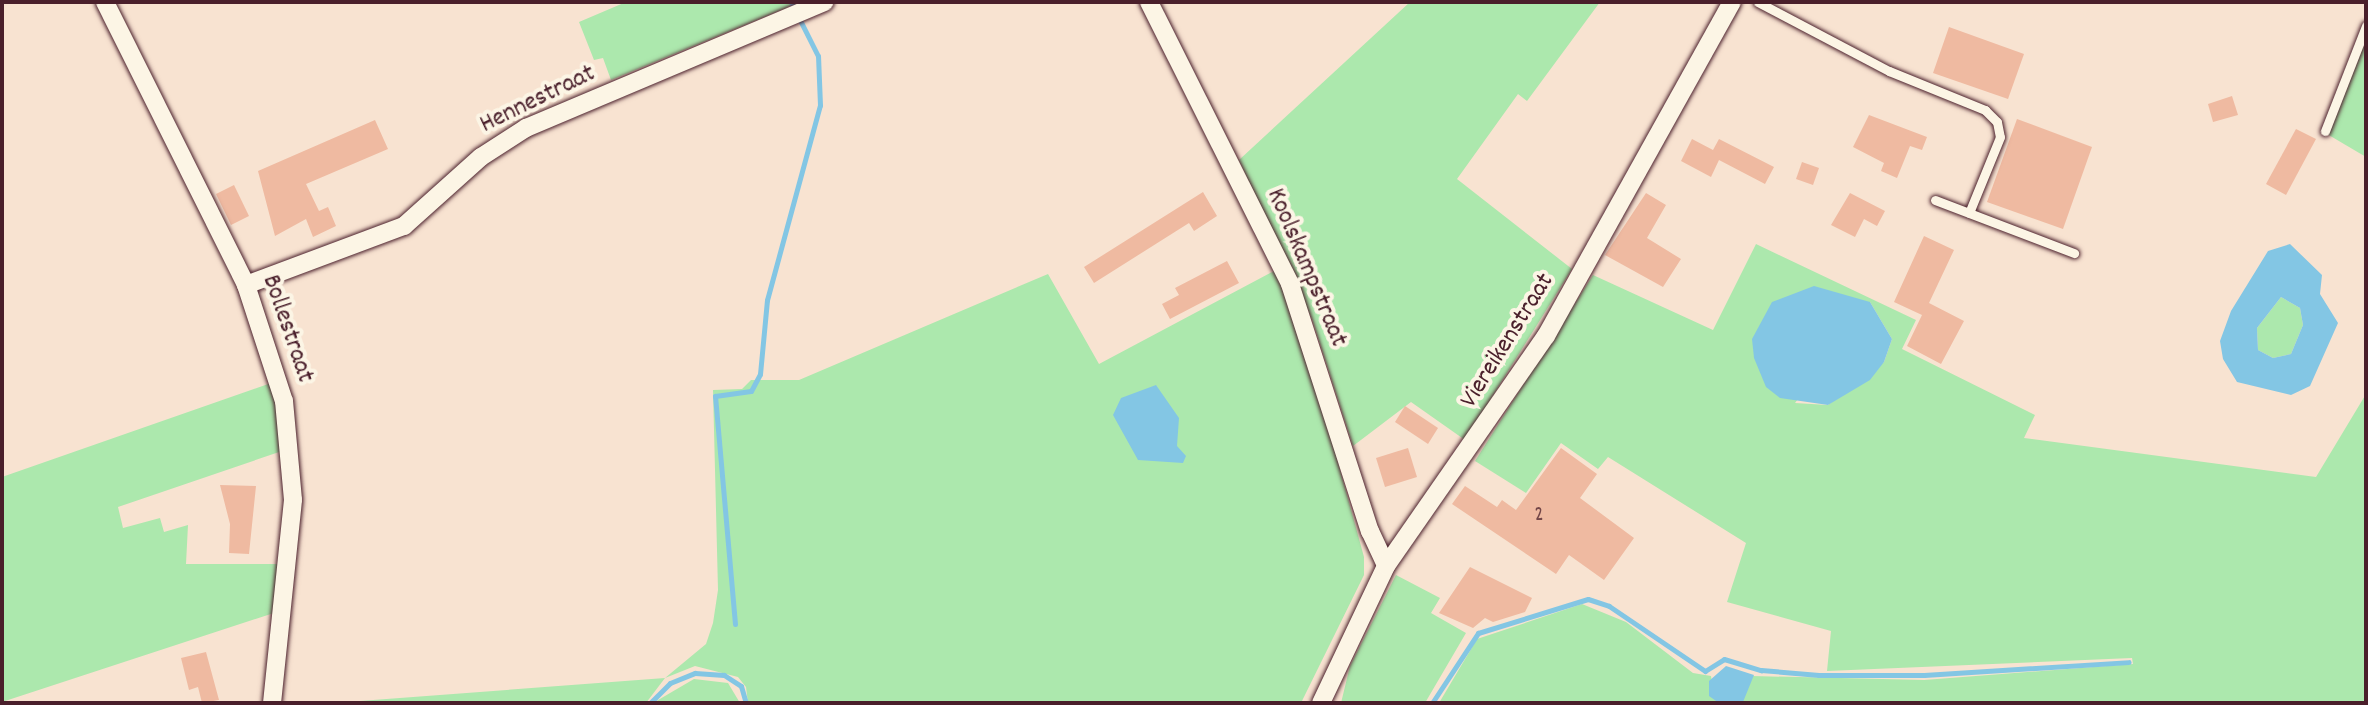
<!DOCTYPE html>
<html>
<head>
<meta charset="utf-8">
<style>
  body { margin:0 }
  #map { position:relative; width:2368px; height:705px; overflow:hidden; background:#f8e3d1; font-family:Dekko,sans-serif }
  div>[style] { position:absolute }
  .green>* { inset:0; background:#ace8ad }
  .water>* { inset:0; background:#83c6e4 }
  .stream>* { height:5px; margin:-2.5px; padding:0 2.5px; transform-origin:2.5px; border-radius:2.5px; background:#83c6e4 }
  .building>* { inset:0; background:#efbaa1 }
  .roads { filter:drop-shadow(0 0 2px #4a1f2b) drop-shadow(0 0 2px #4a1f2b) }
  .lane>* { height:9px; margin:-4.5px; padding:0 4.5px; transform-origin:4.5px; border-radius:4.5px; background:#fcf5e5 }
  .street>* { height:18px; margin:-9px; padding:0 9px; transform-origin:9px; border-radius:9px; background:#fcf5e5 }
  span { translate:-50% -50%; white-space:nowrap; text-align:center; line-height:1.15; -webkit-text-stroke:8px #fcf5e5; paint-order:stroke }
  .number-label { font-size:22px; color:#734648 }
  .number-label span { -webkit-text-stroke-width:0 }
  .street-label { font-size:26px; color:#4a1f2b }
  .frame { position:absolute; inset:0; border:4px solid #4a1f2b; pointer-events:none }
</style>
</head>
<body>
<div id="map">
  <div class="green">
    <div style="clip-path:polygon(626px 2px,792px 2px,793px 5px,611px 80px,603px 58px,594px 60px,579px 22px)"></div>
    <div style="clip-path:polygon(1410px 2px,1600px 2px,1527px 101px,1518px 94px,1457px 179px,1572px 269px,1465px 440px,1411px 402px,1353px 446px,1312px 319px,1239px 160px)"></div>
    <div style="clip-path:polygon(2366px 38px,2366px 157px,2327px 134px)"></div>
    <div style="clip-path:polygon(evenodd,1756px 244px,1916px 320px,1902px 349px,2035px 415px,2024px 438px,2316px 477px,2366px 394px,2366px 703px,1439px 703px,1477px 639px,1582px 604px,1626px 622px,1693px 673px,1711px 676px,1713px 688px,1752px 676px,1924px 680px,2133px 664px,2132px 658px,1827px 671px,1831px 631px,1727px 602px,1746px 543px,1608px 457px,1598px 469px,1561px 443px,1526px 493px,1475px 461px,1593px 275px,1713px 330px,1756px 244px,1870px 302px,1892px 339px,1884px 362px,1828px 405px,1795px 403px,1870px 302px)"></div>
    <div style="clip-path:polygon(1276px 270px,1321px 400px,1364px 557px,1364px 575px,1301px 703px,748px 703px,746px 687px,738px 677px,695px 666px,665px 678px,646px 703px,333px 703px,665px 678px,706px 644px,713px 623px,718px 590px,713px 390px,742px 389px,751px 380px,799px 380px,1048px 274px,1099px 364px)"></div>
    <div style="clip-path:polygon(2281px 297px,2300px 308px,2303px 325px,2291px 354px,2273px 358px,2258px 350px,2257px 328px)"></div>
    <div style="clip-path:polygon(271px 383px,285px 450px,118px 507px,123px 528px,160px 518px,164px 532px,188px 525px,186px 564px,281px 564px,277px 612px,2px 702px,2px 477px)"></div>
    <div style="clip-path:polygon(1396px 575px,1440px 598px,1431px 613px,1466px 633px,1425px 703px,1341px 703px,1350px 666px)"></div>
    <div style="clip-path:polygon(694px 679px,728px 683px,740px 703px,653px 703px)"></div>
  </div>
  <div class="water">
    <div style="clip-path:polygon(evenodd,2290px 244px,2322px 275px,2320px 294px,2338px 323px,2310px 386px,2291px 395px,2237px 382px,2223px 359px,2220px 341px,2231px 311px,2268px 251px,2290px 244px,2281px 297px,2300px 308px,2303px 325px,2291px 354px,2273px 358px,2258px 350px,2257px 328px,2281px 297px)"></div>
    <div style="clip-path:polygon(1814px 286px,1870px 302px,1892px 339px,1884px 362px,1870px 380px,1828px 405px,1780px 398px,1766px 387px,1754px 358px,1752px 339px,1772px 302px)"></div>
    <div style="clip-path:polygon(1156px 385px,1179px 418px,1177px 446px,1186px 456px,1183px 463px,1138px 460px,1113px 415px,1121px 398px)"></div>
    <div style="clip-path:polygon(1726px 666px,1754px 675px,1743px 702px,1719px 703px,1709px 696px,1709px 681px)"></div>
  </div>
  <div class="stream">
    <div style="left:735px;top:624px;width:229px;rotate:-95deg"></div>
    <div style="left:715px;top:396px;width:36px;rotate:-8deg"></div>
    <div style="left:751px;top:391px;width:19px;rotate:-62deg"></div>
    <div style="left:760px;top:374px;width:74px;rotate:-84.6deg"></div>
    <div style="left:767px;top:300px;width:202px;rotate:-74.8deg"></div>
    <div style="left:820px;top:105px;width:49px;rotate:-92.3deg"></div>
    <div style="left:818px;top:56px;width:60px;rotate:-116.6deg"></div>
    <div style="left:650px;top:703px;width:28px;rotate:-45deg"></div>
    <div style="left:670px;top:683px;width:27px;rotate:-22deg"></div>
    <div style="left:695px;top:673px;width:29px;rotate:4deg"></div>
    <div style="left:724px;top:675px;width:20px;rotate:33deg"></div>
    <div style="left:741px;top:686px;width:18px;rotate:74deg"></div>
    <div style="left:1432px;top:703px;width:84px;rotate:-56.7deg"></div>
    <div style="left:1478px;top:633px;width:115px;rotate:-17.2deg"></div>
    <div style="left:1588px;top:599px;width:22px;rotate:18deg"></div>
    <div style="left:1609px;top:606px;width:116px;rotate:34.1deg"></div>
    <div style="left:1705px;top:671px;width:22px;rotate:-32deg"></div>
    <div style="left:1724px;top:659px;width:39px;rotate:17deg"></div>
    <div style="left:1761px;top:670px;width:58px;rotate:4.9deg"></div>
    <div style="left:1819px;top:675px;width:105px"></div>
    <div style="left:1924px;top:675px;width:205px;rotate:-3.6deg"></div>
  </div>
  <div class="building">
    <div style="clip-path:polygon(1949px 27px,2024px 54px,2008px 99px,1933px 73px)"></div>
    <div style="clip-path:polygon(2232px 96px,2238px 115px,2213px 122px,2208px 104px)"></div>
    <div style="clip-path:polygon(1869px 115px,1927px 137px,1922px 150px,1910px 146px,1897px 178px,1881px 171px,1884px 163px,1853px 147px)"></div>
    <div style="clip-path:polygon(2017px 119px,2092px 147px,2063px 229px,1987px 202px)"></div>
    <div style="clip-path:polygon(375px 120px,388px 149px,306px 184px,319px 211px,328px 207px,336px 226px,313px 237px,306px 219px,275px 236px,258px 171px)"></div>
    <div style="clip-path:polygon(2296px 129px,2316px 139px,2286px 195px,2266px 184px)"></div>
    <div style="clip-path:polygon(1692px 139px,1713px 150px,1719px 139px,1774px 167px,1765px 184px,1719px 160px,1711px 177px,1681px 161px)"></div>
    <div style="clip-path:polygon(1802px 162px,1819px 168px,1813px 185px,1796px 179px)"></div>
    <div style="clip-path:polygon(234px 185px,249px 216px,231px 225px,216px 194px)"></div>
    <div style="clip-path:polygon(1203px 192px,1217px 216px,1194px 231px,1189px 223px,1094px 283px,1084px 267px)"></div>
    <div style="clip-path:polygon(1646px 193px,1666px 205px,1647px 238px,1681px 259px,1663px 287px,1605px 255px)"></div>
    <div style="clip-path:polygon(1850px 193px,1885px 211px,1877px 226px,1864px 219px,1855px 237px,1831px 225px)"></div>
    <div style="clip-path:polygon(1924px 236px,1954px 250px,1929px 303px,1964px 321px,1941px 364px,1907px 346px,1922px 315px,1894px 302px)"></div>
    <div style="clip-path:polygon(1227px 261px,1239px 283px,1170px 319px,1162px 304px,1179px 295px,1175px 288px)"></div>
    <div style="clip-path:polygon(1405px 406px,1438px 428px,1428px 444px,1395px 422px)"></div>
    <div style="clip-path:polygon(1408px 448px,1417px 477px,1385px 487px,1376px 458px)"></div>
    <div style="clip-path:polygon(1561px 448px,1597px 474px,1580px 498px,1634px 538px,1604px 580px,1569px 555px,1556px 574px,1452px 504px,1465px 486px,1497px 507px,1502px 500px,1516px 510px)"></div>
    <div style="clip-path:polygon(220px 485px,256px 486px,249px 554px,229px 553px,230px 524px)"></div>
    <div style="clip-path:polygon(1470px 567px,1532px 598px,1525px 612px,1493px 622px,1485px 618px,1473px 628px,1439px 613px)"></div>
    <div style="clip-path:polygon(206px 652px,219px 700px,202px 703px,198px 687px,189px 690px,181px 658px)"></div>
  </div>
  <div class="roads">
    <div class="lane">
      <div style="left:1758px;top:2px;width:148px;rotate:27.8deg"></div>
      <div style="left:1889px;top:71px;width:104px;rotate:22.1deg"></div>
      <div style="left:1985px;top:110px;width:17px;rotate:45deg"></div>
      <div style="left:1997px;top:122px;width:15px;rotate:79deg"></div>
      <div style="left:2000px;top:137px;width:82px;rotate:112.2deg"></div>
      <div style="left:2325px;top:131px;width:113px;rotate:-68.7deg"></div>
      <div style="left:1935px;top:200px;width:149px;rotate:20.9deg"></div>
    </div>
    <div class="street">
      <div style="left:105px;top:2px;width:316px;rotate:63.5deg"></div>
      <div style="left:246px;top:285px;width:122px;rotate:71.9deg"></div>
      <div style="left:284px;top:401px;width:99px;rotate:84.8deg"></div>
      <div style="left:293px;top:500px;width:204px;rotate:95.9deg"></div>
      <div style="left:1149px;top:2px;width:315px;rotate:63.4deg"></div>
      <div style="left:1290px;top:284px;width:260px;rotate:72.1deg"></div>
      <div style="left:1370px;top:531px;width:38px;rotate:65deg"></div>
      <div style="left:246px;top:285px;width:169px;rotate:-20.5deg"></div>
      <div style="left:404px;top:226px;width:103px;rotate:-41.9deg"></div>
      <div style="left:481px;top:157px;width:54px;rotate:-32.8deg"></div>
      <div style="left:526px;top:128px;width:324px;rotate:-22.9deg"></div>
      <div style="left:1321px;top:703px;width:152px;rotate:-64.6deg"></div>
      <div style="left:1386px;top:566px;width:280px;rotate:-55.2deg"></div>
      <div style="left:1546px;top:336px;width:382px;rotate:-60.9deg"></div>
    </div>
  </div>
  <div class="number-label">
    <span style="left:1539px;top:516px">2</span>
  </div>
  <div class="street-label">
    <span style="left:538px;top:100px;rotate:-26deg">Hennestraat</span>
    <span style="left:1306px;top:268px;rotate:67deg">Koolskampstraat</span>
    <span style="left:287px;top:329px;rotate:71deg">Bollestraat</span>
    <span style="left:1508px;top:341px;rotate:-58deg">Viereikenstraat</span>
  </div>
  <div class="frame"></div>
</div>
</body>
</html>
